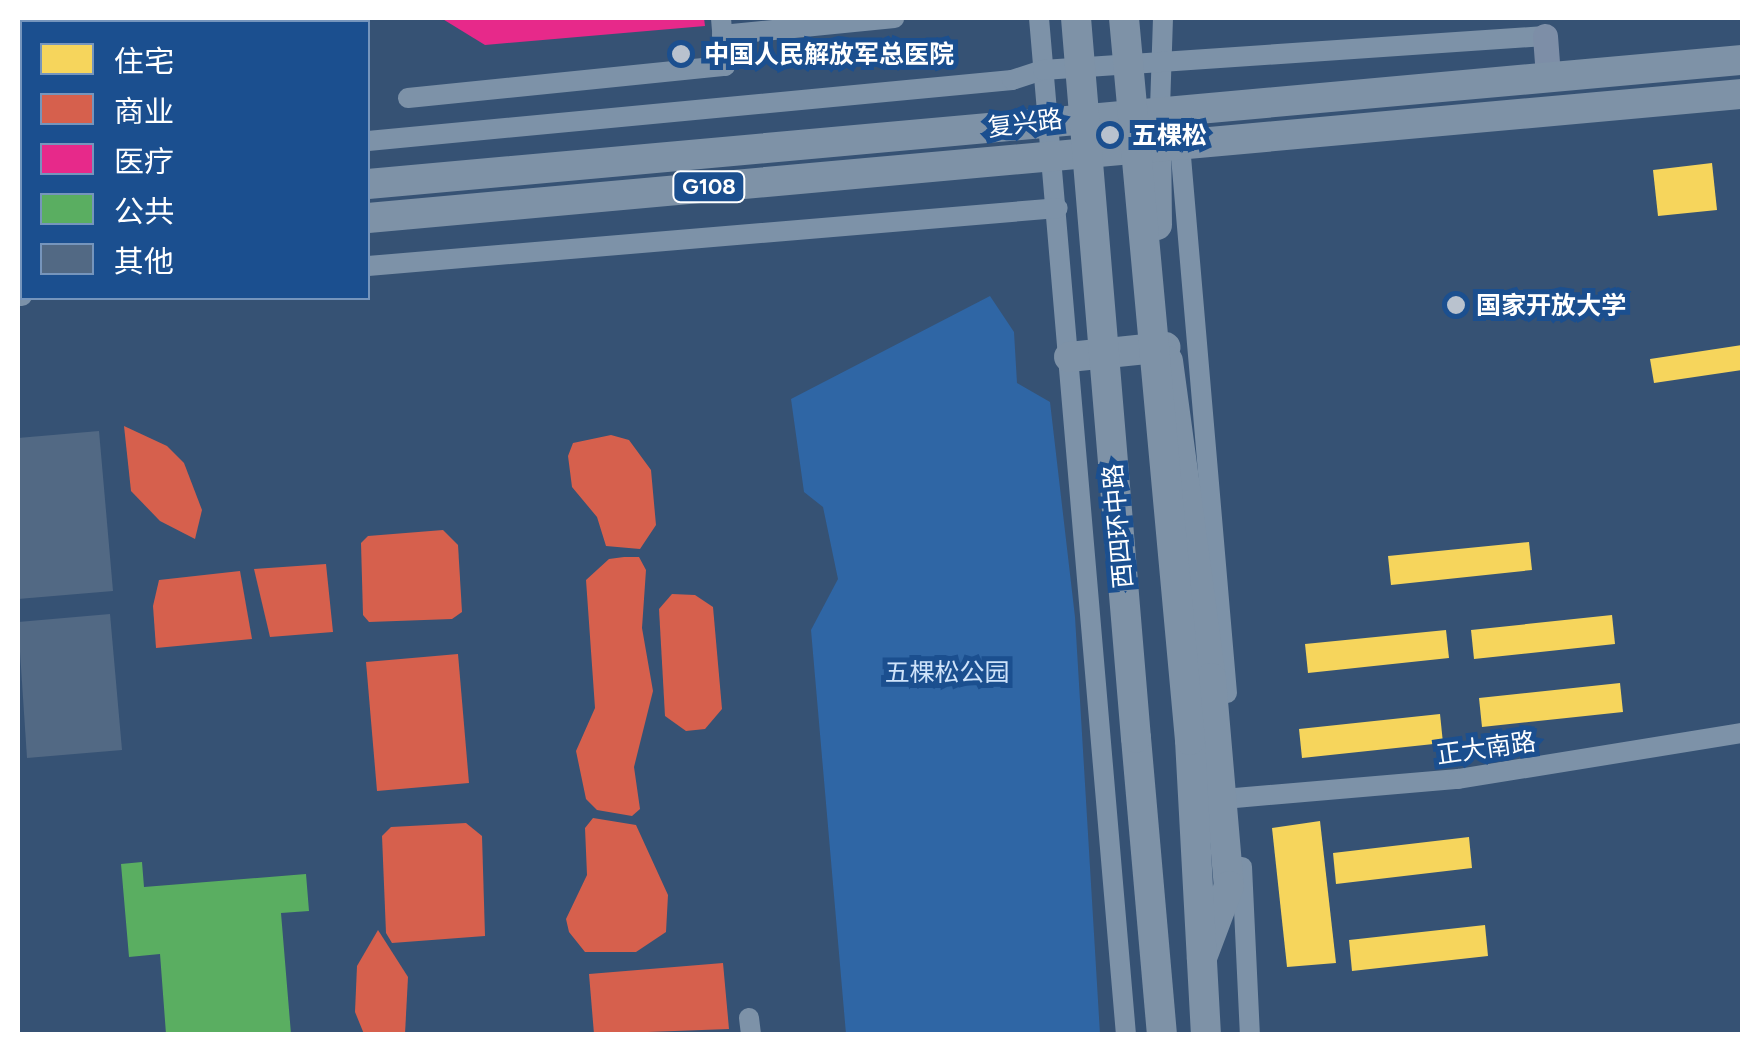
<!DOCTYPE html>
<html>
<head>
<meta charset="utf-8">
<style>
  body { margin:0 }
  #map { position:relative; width:1760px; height:1052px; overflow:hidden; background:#365274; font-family:Figtree,"Noto Sans SC",sans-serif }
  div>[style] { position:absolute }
  .green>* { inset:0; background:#2f66a5 }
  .homes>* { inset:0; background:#f6d55c }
  .shops>* { inset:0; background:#d6604d }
  .health>* { inset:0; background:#e7298a }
  .public>* { inset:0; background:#5aae61 }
  .building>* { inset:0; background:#526984 }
  .minor>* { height:20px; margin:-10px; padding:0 10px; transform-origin:10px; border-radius:10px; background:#7d92a8 }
  .major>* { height:25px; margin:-12.5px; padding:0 12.5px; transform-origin:12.5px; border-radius:12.5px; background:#7d8ea7 }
  .highway>* { height:30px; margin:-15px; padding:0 15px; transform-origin:15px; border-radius:15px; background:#7e92a7 }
  .highway-bridge>* { height:30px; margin:-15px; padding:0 15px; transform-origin:15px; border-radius:15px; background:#7e92a7 }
  .dots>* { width:28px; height:28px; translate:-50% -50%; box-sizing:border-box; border:5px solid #1b4f8f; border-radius:50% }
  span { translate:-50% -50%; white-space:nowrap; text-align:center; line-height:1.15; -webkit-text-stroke:10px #1b4f8f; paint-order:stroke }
  .shield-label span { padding:2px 8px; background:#1b4f8f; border:2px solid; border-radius:8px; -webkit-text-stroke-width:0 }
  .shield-label { font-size:22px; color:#fff; font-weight:700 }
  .poi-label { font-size:25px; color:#fff; font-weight:700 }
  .left { translate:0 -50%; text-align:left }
  .street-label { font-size:25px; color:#fff }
  .park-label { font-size:25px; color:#cfe3fa }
  .frame { position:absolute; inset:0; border:20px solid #fff; pointer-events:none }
  .legend { position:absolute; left:20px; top:20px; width:350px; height:280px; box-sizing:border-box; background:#1b4f8f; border:2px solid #7695bc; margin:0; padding:12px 18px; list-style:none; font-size:30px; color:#fff }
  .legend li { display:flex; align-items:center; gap:20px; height:50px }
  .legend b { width:50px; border:2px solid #7695bc }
</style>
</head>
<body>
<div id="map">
  <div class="green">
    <div style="clip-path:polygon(990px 296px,1014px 332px,1017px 383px,1050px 402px,1075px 617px,1100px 1034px,846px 1034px,811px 630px,838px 579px,823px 507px,804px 492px,791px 399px)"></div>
  </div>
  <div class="homes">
    <div style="clip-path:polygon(1712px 163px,1717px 210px,1658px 216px,1653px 170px)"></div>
    <div style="clip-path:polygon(1742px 345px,1742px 370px,1654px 383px,1650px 359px)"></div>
    <div style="clip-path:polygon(1529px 542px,1532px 570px,1391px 585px,1388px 556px)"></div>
    <div style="clip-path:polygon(1612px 615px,1615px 644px,1474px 659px,1471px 630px)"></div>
    <div style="clip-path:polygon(1446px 630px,1449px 658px,1308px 673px,1305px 644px)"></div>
    <div style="clip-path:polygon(1620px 683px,1623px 712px,1482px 727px,1479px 698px)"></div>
    <div style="clip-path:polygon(1440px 714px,1443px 743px,1302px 758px,1299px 729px)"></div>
    <div style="clip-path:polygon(1320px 821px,1336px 963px,1287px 967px,1272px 828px)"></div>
    <div style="clip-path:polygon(1469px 837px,1472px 868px,1336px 884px,1333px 853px)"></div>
    <div style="clip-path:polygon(1485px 925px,1488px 956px,1352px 971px,1349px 940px)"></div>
  </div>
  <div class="shops">
    <div style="clip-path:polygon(124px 426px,167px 446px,184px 463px,202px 510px,195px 539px,160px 521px,131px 491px)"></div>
    <div style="clip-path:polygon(611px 435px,629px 440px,651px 470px,656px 525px,640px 549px,606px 546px,597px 517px,572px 487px,568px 456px,573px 443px)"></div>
    <div style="clip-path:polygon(443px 530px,458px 545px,462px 612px,452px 619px,369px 622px,363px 615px,361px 543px,368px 536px)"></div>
    <div style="clip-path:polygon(624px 557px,639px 557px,646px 570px,642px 628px,653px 691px,634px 767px,640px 809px,632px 816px,597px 810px,586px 799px,576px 751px,595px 708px,586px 580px,609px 559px)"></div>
    <div style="clip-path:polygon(326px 564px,333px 632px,270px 637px,254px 569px)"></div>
    <div style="clip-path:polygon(240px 571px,252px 639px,156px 648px,153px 606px,159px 580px)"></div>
    <div style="clip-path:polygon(672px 594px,695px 595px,713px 607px,722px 709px,705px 729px,686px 731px,665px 716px,659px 609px)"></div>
    <div style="clip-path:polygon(458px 654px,469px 783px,377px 791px,366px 662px)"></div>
    <div style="clip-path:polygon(593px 818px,636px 825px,668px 895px,666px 932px,636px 952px,585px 952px,569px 932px,566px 919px,587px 875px,585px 828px)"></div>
    <div style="clip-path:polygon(466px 823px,482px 836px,485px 936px,392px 943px,386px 933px,382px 836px,391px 827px)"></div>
    <div style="clip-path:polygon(378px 930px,408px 977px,405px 1034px,364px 1034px,355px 1012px,357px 966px)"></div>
    <div style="clip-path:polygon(723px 963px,729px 1029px,594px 1034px,589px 974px)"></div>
  </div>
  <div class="health">
    <div style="clip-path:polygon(441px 18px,704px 18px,705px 26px,485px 45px)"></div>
  </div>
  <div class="public">
    <div style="clip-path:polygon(142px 862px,144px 887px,306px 874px,309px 911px,281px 913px,291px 1034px,166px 1034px,160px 954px,129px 957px,121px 864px)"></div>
  </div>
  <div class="building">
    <div style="clip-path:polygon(99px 431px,113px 591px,18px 599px,18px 438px)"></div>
    <div style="clip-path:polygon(110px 614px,122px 750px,27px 758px,18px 622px)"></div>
  </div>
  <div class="minor">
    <div style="left:1039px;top:18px;width:1020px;rotate:85.11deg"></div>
    <div style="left:1163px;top:18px;width:91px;rotate:91.9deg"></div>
    <div style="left:1160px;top:109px;width:41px;rotate:60.9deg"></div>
    <div style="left:1180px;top:145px;width:550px;rotate:85.1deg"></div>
    <div style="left:722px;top:35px;width:173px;rotate:-5.6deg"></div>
    <div style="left:408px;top:98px;width:319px;rotate:-5.8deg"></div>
    <div style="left:725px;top:66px;width:48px;rotate:-94.8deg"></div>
    <div style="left:368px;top:141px;width:647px;rotate:-5.41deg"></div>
    <div style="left:1012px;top:80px;width:33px;rotate:-18deg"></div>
    <div style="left:1043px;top:70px;width:503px;rotate:-3.87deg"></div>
    <div style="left:18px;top:173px;width:4px;rotate:-14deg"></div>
    <div style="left:368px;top:266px;width:692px;rotate:-4.8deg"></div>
    <div style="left:18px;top:296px;width:4px"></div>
    <div style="left:1235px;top:798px;width:224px;rotate:-4.9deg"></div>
    <div style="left:1458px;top:779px;width:288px;rotate:-9.2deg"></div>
    <div style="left:1242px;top:867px;width:167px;rotate:87.3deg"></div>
    <div style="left:749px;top:1018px;width:16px;rotate:83deg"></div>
  </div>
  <div class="major">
    <div style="left:1545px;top:36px;width:40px;rotate:85.7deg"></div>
  </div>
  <div class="highway">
    <div style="left:1156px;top:131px;width:94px;rotate:89.4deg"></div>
    <div style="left:368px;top:184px;width:1380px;rotate:-5.16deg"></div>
    <div style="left:18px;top:215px;width:4px"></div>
    <div style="left:368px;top:218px;width:1380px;rotate:-5.16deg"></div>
    <div style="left:18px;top:249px;width:4px;rotate:-14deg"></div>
    <div style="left:1069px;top:357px;width:97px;rotate:-5.9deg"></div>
    <div style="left:1168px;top:361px;width:320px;rotate:82.3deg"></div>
    <div style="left:1211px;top:678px;width:209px;rotate:85.1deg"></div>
    <div style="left:1229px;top:886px;width:77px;rotate:110.6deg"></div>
    <div style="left:1136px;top:738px;width:297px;rotate:85deg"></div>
    <div style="left:1190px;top:740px;width:294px;rotate:86.9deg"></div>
  </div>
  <div class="highway-bridge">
    <div style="left:1076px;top:18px;width:722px;rotate:85.24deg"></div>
    <div style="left:1124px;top:18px;width:725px;rotate:84.78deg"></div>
  </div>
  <div class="dots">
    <div style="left:681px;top:54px;background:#b9c2ce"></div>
    <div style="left:1110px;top:135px;background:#b9c2ce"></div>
    <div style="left:1456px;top:305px;background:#b9c2ce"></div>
  </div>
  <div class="shield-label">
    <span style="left:709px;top:187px">G108</span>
  </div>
  <div class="poi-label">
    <span class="left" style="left:704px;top:54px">中国人民解放军总医院</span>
    <span class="left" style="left:1132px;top:135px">五棵松</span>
    <span class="left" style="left:1476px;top:305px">国家开放大学</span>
  </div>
  <div class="street-label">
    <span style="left:1025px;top:123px;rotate:-7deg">复兴路</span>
    <span style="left:1118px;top:526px;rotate:-95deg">西四环中路</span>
    <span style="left:1486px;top:748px;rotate:-8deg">正大南路</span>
  </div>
  <div class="park-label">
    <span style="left:947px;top:672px">五棵松公园</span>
  </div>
  <div class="frame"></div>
  <ul class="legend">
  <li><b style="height:28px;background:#f6d55c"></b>住宅</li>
  <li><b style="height:28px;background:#d6604d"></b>商业</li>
  <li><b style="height:28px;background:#e7298a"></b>医疗</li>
  <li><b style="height:28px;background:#5aae61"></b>公共</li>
  <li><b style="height:28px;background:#526984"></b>其他</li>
  </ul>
</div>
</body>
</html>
